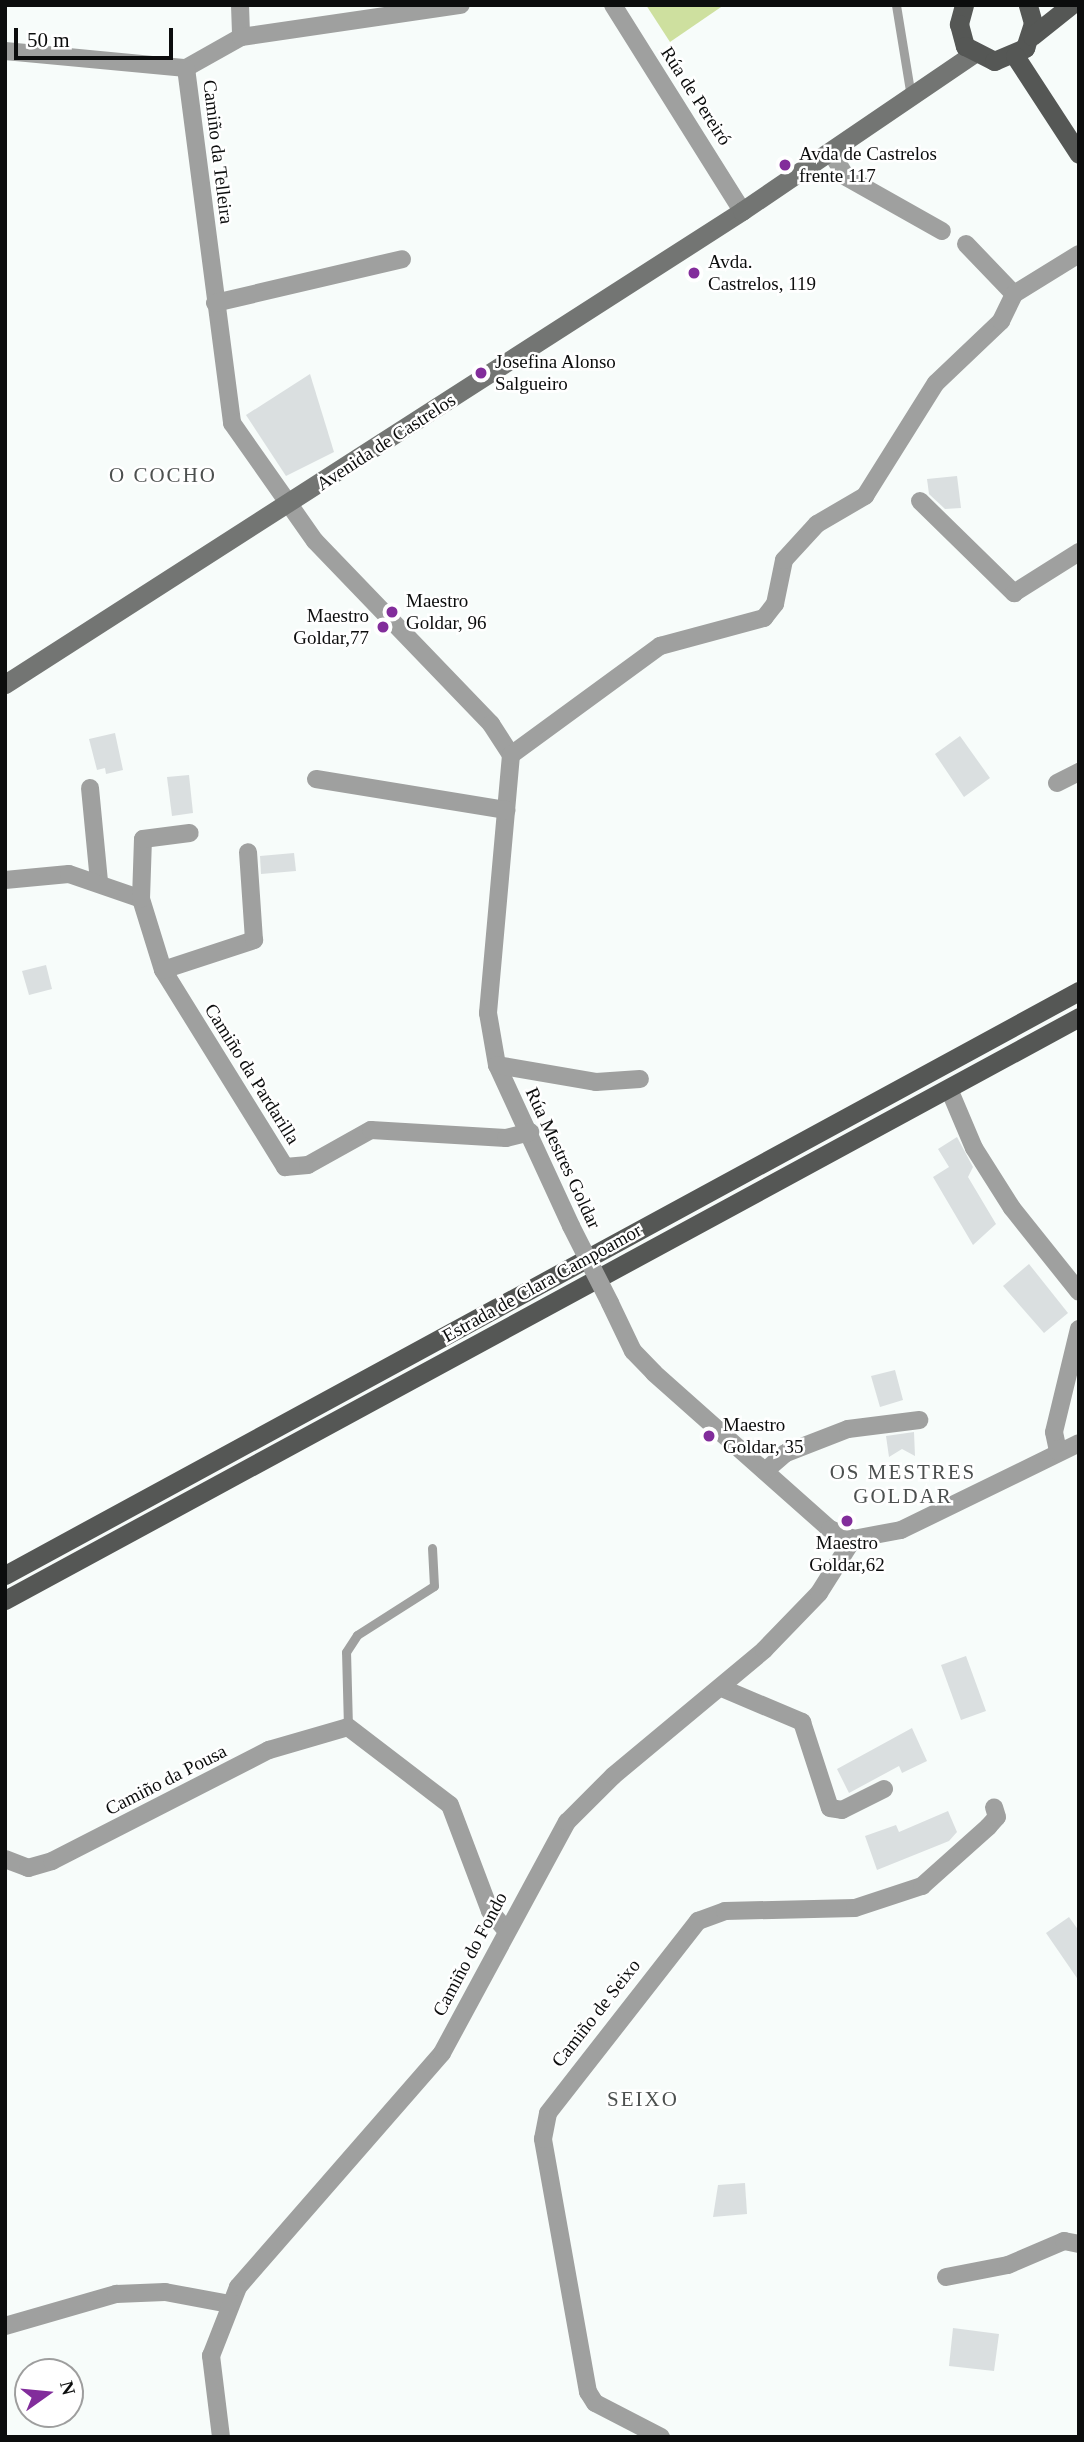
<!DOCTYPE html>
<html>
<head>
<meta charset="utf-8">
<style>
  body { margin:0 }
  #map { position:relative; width:1084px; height:2442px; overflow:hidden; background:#f7fcfa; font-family:"Times New Roman",serif }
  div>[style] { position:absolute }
  .green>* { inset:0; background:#cee09f }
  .building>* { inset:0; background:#dadfe0 }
  .path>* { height:3.5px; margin-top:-1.75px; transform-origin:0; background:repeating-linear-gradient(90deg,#a1a4a3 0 5px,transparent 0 10px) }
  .service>* { height:9px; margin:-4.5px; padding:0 4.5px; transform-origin:4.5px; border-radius:4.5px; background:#9fa09f }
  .minor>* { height:18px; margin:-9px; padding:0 9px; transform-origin:9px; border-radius:9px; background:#9fa09f }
  .secondary>* { height:19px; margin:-9.5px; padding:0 9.5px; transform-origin:9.5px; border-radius:9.5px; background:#737573 }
  .primary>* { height:19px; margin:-9.5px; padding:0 9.5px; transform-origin:9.5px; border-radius:9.5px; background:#555755 }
  .minor-bridge>* { height:18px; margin:-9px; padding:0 9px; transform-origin:9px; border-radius:9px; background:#9fa09f }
  .dots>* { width:19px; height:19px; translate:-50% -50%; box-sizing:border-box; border:4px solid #fff; border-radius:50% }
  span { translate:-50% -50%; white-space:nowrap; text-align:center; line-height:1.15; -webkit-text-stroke:5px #fff; paint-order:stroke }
  .street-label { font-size:19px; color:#0c0d0d }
  .poi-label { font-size:19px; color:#0c0d0d }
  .left { translate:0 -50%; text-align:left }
  .right { translate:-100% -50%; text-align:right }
  .neighbourhood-label { font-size:21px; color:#4c504f; letter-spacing:2px }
  .frame { position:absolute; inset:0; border:7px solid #0c0d0d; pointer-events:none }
  .north { position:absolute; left:14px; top:2358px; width:70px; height:70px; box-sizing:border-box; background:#fff; border:2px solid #9e9e9e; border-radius:50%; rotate:75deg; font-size:19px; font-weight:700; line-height:28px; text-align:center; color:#0c0d0d }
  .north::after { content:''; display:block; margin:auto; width:24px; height:32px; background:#822d9b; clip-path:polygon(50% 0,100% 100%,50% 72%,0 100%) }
  .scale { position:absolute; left:14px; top:28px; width:159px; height:32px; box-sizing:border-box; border:4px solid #0c0d0d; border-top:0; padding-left:9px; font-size:21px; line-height:24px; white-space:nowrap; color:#0c0d0d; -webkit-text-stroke:5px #fff; paint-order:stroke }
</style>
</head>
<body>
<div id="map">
  <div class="green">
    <div style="clip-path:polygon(646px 5px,724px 5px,670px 42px)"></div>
  </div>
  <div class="building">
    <div style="clip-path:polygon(310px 374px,334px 452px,286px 476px,246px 415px)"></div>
    <div style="clip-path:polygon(957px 476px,961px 508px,945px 509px,929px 494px,927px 479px)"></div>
    <div style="clip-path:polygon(115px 733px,123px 770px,106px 774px,105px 768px,97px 770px,89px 739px)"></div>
    <div style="clip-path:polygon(960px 736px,990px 778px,964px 797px,935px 754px)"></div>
    <div style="clip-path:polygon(189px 775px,193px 813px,172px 816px,167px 777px)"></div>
    <div style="clip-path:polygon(294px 853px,296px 871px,261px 874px,260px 856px)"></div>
    <div style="clip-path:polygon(46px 965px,52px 989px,29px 995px,22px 971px)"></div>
    <div style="clip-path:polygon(957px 1137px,973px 1167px,968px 1177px,996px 1224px,973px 1245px,933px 1177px,949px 1167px,938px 1149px)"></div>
    <div style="clip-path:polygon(1029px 1264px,1068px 1313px,1044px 1333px,1003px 1286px)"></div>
    <div style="clip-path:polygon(895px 1370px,903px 1400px,880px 1407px,871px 1376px)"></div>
    <div style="clip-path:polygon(914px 1432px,915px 1456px,902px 1449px,889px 1457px,886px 1436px)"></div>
    <div style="clip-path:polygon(966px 1656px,986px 1711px,961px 1720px,941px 1665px)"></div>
    <div style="clip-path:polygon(912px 1728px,927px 1761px,902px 1773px,899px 1766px,849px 1793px,837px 1769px)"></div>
    <div style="clip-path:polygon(948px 1811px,957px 1832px,949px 1841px,877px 1870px,865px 1836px,896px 1825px,899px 1832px)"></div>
    <div style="clip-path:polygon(1069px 1917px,1079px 1931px,1079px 1981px,1046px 1933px)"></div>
    <div style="clip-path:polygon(745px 2183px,747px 2214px,713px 2217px,718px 2185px)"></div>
    <div style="clip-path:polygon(953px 2328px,999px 2334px,994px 2371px,949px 2366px)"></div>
  </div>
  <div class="path">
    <div style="left:663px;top:5px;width:1px"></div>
  </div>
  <div class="service">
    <div style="left:896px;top:5px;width:93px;rotate:80.7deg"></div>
    <div style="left:348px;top:1727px;width:75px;rotate:-91.5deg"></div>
    <div style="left:346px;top:1652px;width:20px;rotate:-57deg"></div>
    <div style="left:357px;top:1635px;width:91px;rotate:-32.5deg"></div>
    <div style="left:434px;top:1586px;width:38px;rotate:-93deg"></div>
  </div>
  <div class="minor">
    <div style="left:240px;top:5px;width:32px;rotate:88deg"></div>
    <div style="left:613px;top:5px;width:243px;rotate:57.9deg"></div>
    <div style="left:5px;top:51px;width:182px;rotate:5.4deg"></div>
    <div style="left:186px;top:68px;width:63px;rotate:-29.4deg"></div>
    <div style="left:241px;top:37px;width:222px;rotate:-8.3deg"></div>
    <div style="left:186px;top:68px;width:358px;rotate:82.6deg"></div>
    <div style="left:232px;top:423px;width:144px;rotate:54.9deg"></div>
    <div style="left:315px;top:541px;width:254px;rotate:46.1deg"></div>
    <div style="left:491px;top:724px;width:37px;rotate:57deg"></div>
    <div style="left:511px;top:755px;width:259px;rotate:95.1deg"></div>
    <div style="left:488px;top:1013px;width:53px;rotate:80.2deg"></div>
    <div style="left:497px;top:1065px;width:177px;rotate:65.3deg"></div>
    <div style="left:831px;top:152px;width:29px;rotate:59deg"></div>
    <div style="left:846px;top:177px;width:110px;rotate:29.4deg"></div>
    <div style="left:966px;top:244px;width:69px;rotate:46.2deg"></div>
    <div style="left:215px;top:303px;width:192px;rotate:-13.2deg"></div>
    <div style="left:920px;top:501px;width:132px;rotate:44.4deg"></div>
    <div style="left:1014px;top:593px;width:77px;rotate:-32.2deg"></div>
    <div style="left:511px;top:755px;width:185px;rotate:-36.2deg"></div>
    <div style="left:660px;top:646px;width:108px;rotate:-15.1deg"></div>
    <div style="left:764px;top:618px;width:18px;rotate:-52deg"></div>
    <div style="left:775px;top:604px;width:45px;rotate:-78.4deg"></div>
    <div style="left:784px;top:560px;width:49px;rotate:-47.5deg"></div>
    <div style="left:817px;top:524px;width:56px;rotate:-30.3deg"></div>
    <div style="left:865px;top:496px;width:133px;rotate:-57.9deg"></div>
    <div style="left:936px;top:383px;width:90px;rotate:-43.6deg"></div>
    <div style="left:1001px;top:321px;width:30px;rotate:-64deg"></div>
    <div style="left:1014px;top:294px;width:76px;rotate:-31.6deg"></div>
    <div style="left:316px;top:779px;width:193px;rotate:9.3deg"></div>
    <div style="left:1057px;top:783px;width:25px;rotate:-27deg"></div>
    <div style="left:90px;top:788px;width:94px;rotate:84.5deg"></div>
    <div style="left:5px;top:880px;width:64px;rotate:-5.4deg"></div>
    <div style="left:69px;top:874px;width:76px;rotate:19.1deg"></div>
    <div style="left:141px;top:899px;width:74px;rotate:72.8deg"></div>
    <div style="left:163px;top:970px;width:232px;rotate:58.2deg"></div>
    <div style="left:285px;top:1167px;width:23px;rotate:-5deg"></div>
    <div style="left:308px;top:1165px;width:72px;rotate:-29.1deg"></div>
    <div style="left:371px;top:1130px;width:135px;rotate:3.4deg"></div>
    <div style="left:506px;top:1138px;width:25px;rotate:-14deg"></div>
    <div style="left:141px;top:899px;width:60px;rotate:-88.1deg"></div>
    <div style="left:143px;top:839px;width:47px;rotate:-7.3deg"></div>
    <div style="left:163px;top:970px;width:96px;rotate:-18.2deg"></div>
    <div style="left:254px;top:940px;width:88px;rotate:-93.9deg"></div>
    <div style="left:497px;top:1065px;width:100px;rotate:9.7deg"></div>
    <div style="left:596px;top:1082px;width:44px;rotate:-3.9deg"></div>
    <div style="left:949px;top:1089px;width:64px;rotate:67deg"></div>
    <div style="left:974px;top:1148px;width:71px;rotate:57.7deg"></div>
    <div style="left:1012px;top:1208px;width:107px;rotate:51.4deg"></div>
    <div style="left:610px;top:1303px;width:53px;rotate:64.4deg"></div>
    <div style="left:633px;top:1351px;width:30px;rotate:46deg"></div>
    <div style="left:654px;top:1373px;width:235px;rotate:41.6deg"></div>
    <div style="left:830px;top:1529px;width:25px;rotate:23deg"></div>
    <div style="left:853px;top:1539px;width:49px;rotate:-10.6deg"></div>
    <div style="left:901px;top:1530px;width:198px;rotate:-26deg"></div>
    <div style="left:1058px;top:1451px;width:19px;rotate:-102deg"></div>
    <div style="left:1054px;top:1432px;width:106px;rotate:-76.4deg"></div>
    <div style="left:765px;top:1471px;width:28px;rotate:-41deg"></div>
    <div style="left:786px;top:1453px;width:66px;rotate:-21.2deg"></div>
    <div style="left:848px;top:1429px;width:72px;rotate:-7.2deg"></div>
    <div style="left:724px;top:1689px;width:85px;rotate:22.9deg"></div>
    <div style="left:802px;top:1722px;width:90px;rotate:72deg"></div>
    <div style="left:830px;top:1808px;width:12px;rotate:9deg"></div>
    <div style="left:842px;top:1810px;width:47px;rotate:-26.6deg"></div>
    <div style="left:5px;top:1859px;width:25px;rotate:21deg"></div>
    <div style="left:28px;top:1868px;width:25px;rotate:-16deg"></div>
    <div style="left:52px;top:1861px;width:244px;rotate:-27.1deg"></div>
    <div style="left:269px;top:1750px;width:82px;rotate:-16.2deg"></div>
    <div style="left:348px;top:1727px;width:128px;rotate:37.4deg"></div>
    <div style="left:450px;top:1805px;width:113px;rotate:69.3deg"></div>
    <div style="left:490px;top:1911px;width:23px;rotate:50deg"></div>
    <div style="left:946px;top:2277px;width:63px;rotate:-11deg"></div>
    <div style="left:1008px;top:2265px;width:61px;rotate:-23.2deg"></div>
    <div style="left:1064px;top:2241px;width:15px;rotate:11deg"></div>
    <div style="left:5px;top:2326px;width:116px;rotate:-16.1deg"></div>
    <div style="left:116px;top:2294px;width:49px;rotate:-2.3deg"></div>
    <div style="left:165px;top:2292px;width:65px;rotate:10.6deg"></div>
    <div style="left:221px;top:2437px;width:82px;rotate:-97deg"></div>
    <div style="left:211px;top:2356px;width:74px;rotate:-68.6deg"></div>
    <div style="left:238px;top:2287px;width:310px;rotate:-48.9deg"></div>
    <div style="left:442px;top:2053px;width:263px;rotate:-61.6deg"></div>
    <div style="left:567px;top:1822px;width:65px;rotate:-45deg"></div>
    <div style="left:613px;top:1776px;width:197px;rotate:-39.8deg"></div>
    <div style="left:764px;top:1650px;width:79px;rotate:-46deg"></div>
    <div style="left:819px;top:1593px;width:64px;rotate:-57.8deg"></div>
    <div style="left:661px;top:2437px;width:74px;rotate:-152.7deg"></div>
    <div style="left:595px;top:2403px;width:13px;rotate:-122deg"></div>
    <div style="left:588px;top:2392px;width:257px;rotate:-100.1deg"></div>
    <div style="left:543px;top:2139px;width:26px;rotate:-79deg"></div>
    <div style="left:548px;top:2113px;width:244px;rotate:-52deg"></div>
    <div style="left:698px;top:1921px;width:29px;rotate:-20deg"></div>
    <div style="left:725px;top:1911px;width:130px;rotate:-1.3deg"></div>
    <div style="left:855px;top:1908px;width:71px;rotate:-18.2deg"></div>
    <div style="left:922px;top:1886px;width:89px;rotate:-41.8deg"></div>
    <div style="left:988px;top:1827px;width:13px;rotate:-48deg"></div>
    <div style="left:997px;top:1817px;width:10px;rotate:-107deg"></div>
  </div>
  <div class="secondary">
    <div style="left:5px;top:684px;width:876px;rotate:-32.69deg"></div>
    <div style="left:742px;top:211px;width:279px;rotate:-34.2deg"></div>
  </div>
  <div class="primary">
    <div style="left:964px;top:5px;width:20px;rotate:105deg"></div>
    <div style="left:959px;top:24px;width:23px;rotate:75deg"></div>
    <div style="left:965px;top:46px;width:33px;rotate:27deg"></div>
    <div style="left:994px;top:61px;width:34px;rotate:-23deg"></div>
    <div style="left:1025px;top:48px;width:26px;rotate:-72deg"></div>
    <div style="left:1033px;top:23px;width:19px;rotate:-106deg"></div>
    <div style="left:1032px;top:36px;width:50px;rotate:-38.5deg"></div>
    <div style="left:1015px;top:56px;width:117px;rotate:56.9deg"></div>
    <div style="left:5px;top:1575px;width:1223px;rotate:-28.54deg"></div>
    <div style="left:5px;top:1600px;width:1222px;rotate:-28.49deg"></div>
  </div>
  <div class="minor-bridge">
    <div style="left:571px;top:1226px;width:86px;rotate:63.1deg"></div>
  </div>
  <div class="dots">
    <div style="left:785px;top:165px;background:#822d9b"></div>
    <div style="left:694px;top:273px;background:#822d9b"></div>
    <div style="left:481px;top:373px;background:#822d9b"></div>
    <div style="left:392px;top:612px;background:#822d9b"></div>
    <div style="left:383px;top:627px;background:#822d9b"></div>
    <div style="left:709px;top:1436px;background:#822d9b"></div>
    <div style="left:847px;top:1521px;background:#822d9b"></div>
  </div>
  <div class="street-label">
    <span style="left:696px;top:96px;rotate:57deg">Rúa de Pereiró</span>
    <span style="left:218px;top:152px;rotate:83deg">Camiño da Telleira</span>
    <span style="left:386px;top:442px;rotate:-33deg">Avenida de Castrelos</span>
    <span style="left:252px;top:1074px;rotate:58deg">Camiño da Pardarilla</span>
    <span style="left:563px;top:1158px;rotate:65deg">Rúa Mestres Goldar</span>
    <span style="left:542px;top:1283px;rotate:-29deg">Estrada de Clara Campoamor</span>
    <span style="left:166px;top:1780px;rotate:-27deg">Camiño da Pousa</span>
    <span style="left:470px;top:1954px;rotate:-62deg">Camiño do Fondo</span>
    <span style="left:596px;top:2013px;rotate:-52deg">Camiño de Seixo</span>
  </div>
  <div class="poi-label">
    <span class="left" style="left:799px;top:165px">Avda de Castrelos<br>frente 117</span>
    <span class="left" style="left:708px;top:273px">Avda.<br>Castrelos, 119</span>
    <span class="left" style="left:495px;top:373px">Josefina Alonso<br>Salgueiro</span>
    <span class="left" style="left:406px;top:612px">Maestro<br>Goldar, 96</span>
    <span class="right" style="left:369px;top:627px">Maestro<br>Goldar,77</span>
    <span class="left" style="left:723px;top:1436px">Maestro<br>Goldar, 35</span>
    <span style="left:847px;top:1554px">Maestro<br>Goldar,62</span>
  </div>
  <div class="neighbourhood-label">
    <span style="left:163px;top:475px">O COCHO</span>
    <span style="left:903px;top:1484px">OS MESTRES<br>GOLDAR</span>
    <span style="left:643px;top:2099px">SEIXO</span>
  </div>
  <div class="frame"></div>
  <div class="north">N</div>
  <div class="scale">50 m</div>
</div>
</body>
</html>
